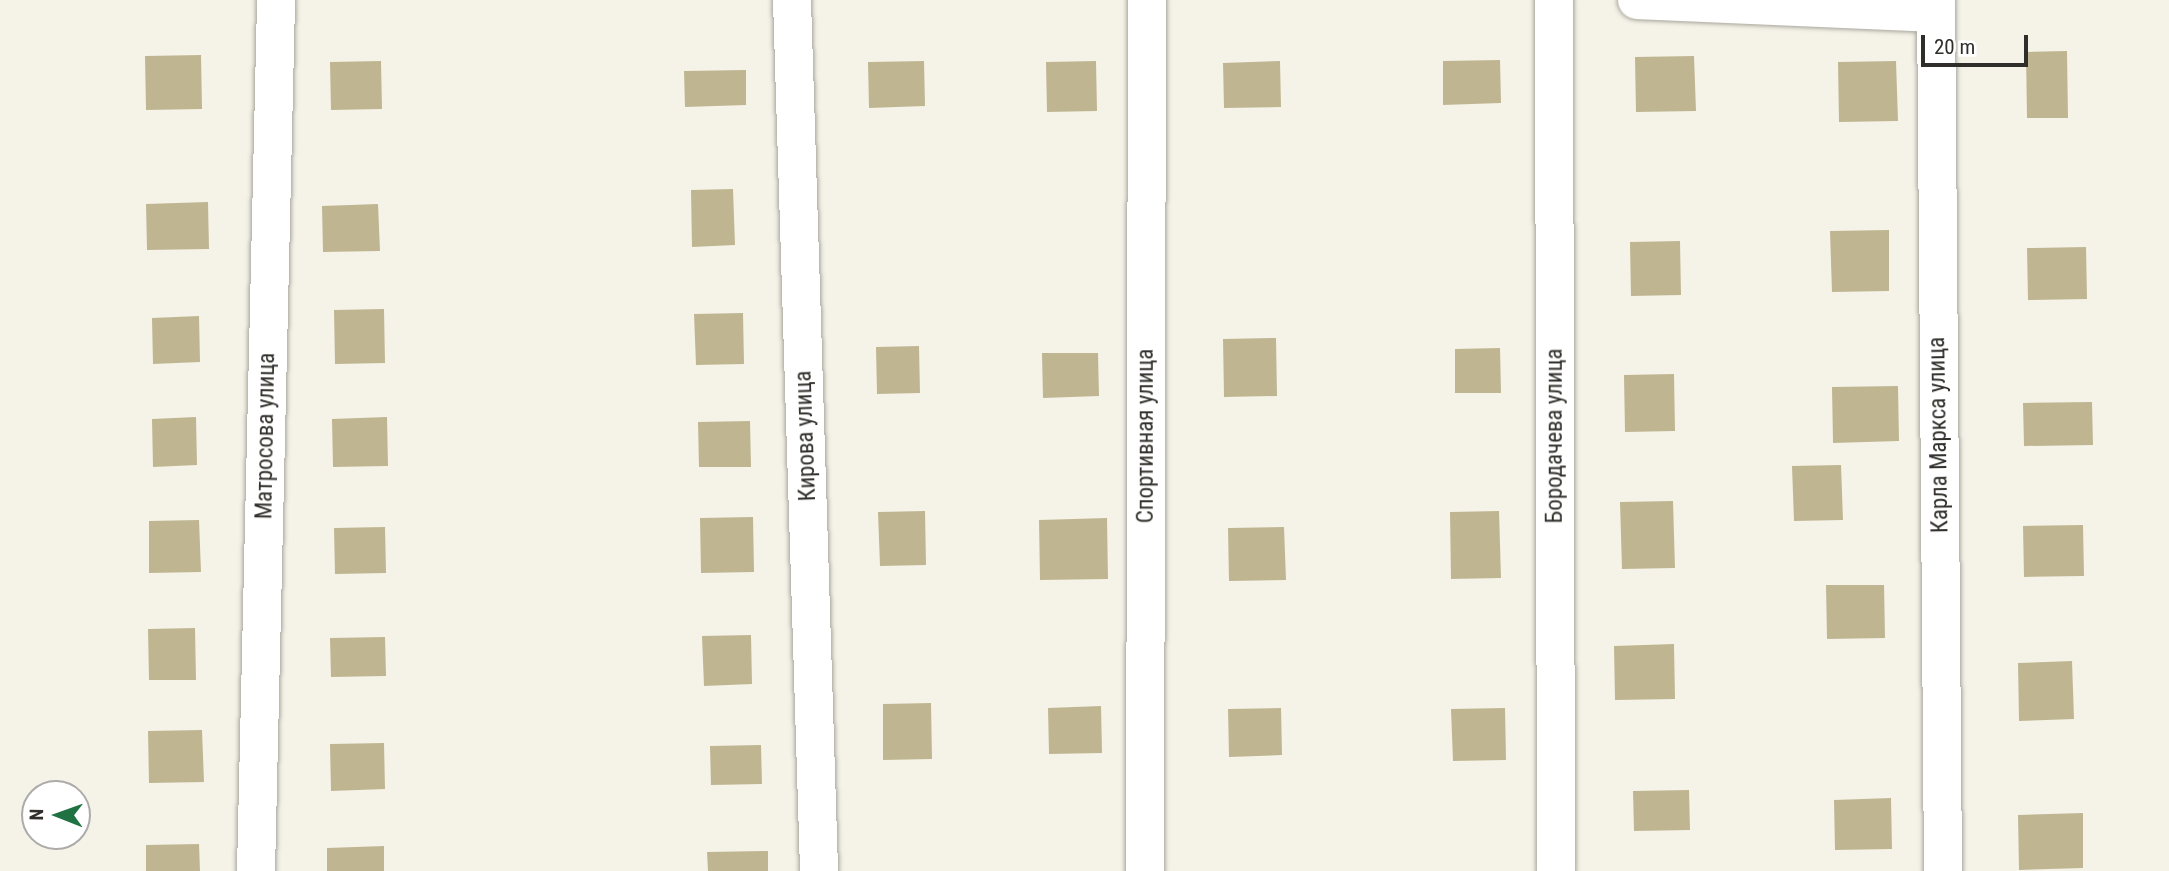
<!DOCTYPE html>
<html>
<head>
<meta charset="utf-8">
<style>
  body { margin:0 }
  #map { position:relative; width:2169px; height:871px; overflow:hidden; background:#f5f3e8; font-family:"Roboto Condensed",sans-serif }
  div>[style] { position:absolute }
  .building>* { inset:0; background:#bfb691 }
  .roads { filter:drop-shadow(0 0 2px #aaa79e) drop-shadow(0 0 2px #aaa79e) }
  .minor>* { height:38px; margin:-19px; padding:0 19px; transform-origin:19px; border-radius:19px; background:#fff }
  span { translate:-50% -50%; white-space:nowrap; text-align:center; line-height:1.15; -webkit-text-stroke:6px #fff; paint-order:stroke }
  .street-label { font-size:23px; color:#2f2e2a }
  .north { position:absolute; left:21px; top:780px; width:70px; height:70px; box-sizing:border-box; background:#fff; border:2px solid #acabaa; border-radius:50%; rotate:271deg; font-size:19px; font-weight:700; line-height:28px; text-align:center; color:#2f2e2a }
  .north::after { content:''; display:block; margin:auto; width:24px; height:32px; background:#207243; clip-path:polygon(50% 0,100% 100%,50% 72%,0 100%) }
  .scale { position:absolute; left:1921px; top:35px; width:107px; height:32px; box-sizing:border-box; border:4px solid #2f2e2a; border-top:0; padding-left:9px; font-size:21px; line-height:24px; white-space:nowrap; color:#2f2e2a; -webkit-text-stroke:5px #fff; paint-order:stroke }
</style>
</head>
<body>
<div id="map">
  <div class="building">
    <div style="clip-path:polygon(2067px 51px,2068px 118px,2027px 118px,2026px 52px)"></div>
    <div style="clip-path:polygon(201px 55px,202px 109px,146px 110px,145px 56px)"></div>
    <div style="clip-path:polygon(1694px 56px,1696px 111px,1636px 112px,1635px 57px)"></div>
    <div style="clip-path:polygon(1500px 60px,1501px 103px,1443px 105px,1443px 61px)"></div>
    <div style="clip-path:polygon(381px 61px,382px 109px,331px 110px,330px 62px)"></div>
    <div style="clip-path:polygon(924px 61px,925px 106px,869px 108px,868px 62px)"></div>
    <div style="clip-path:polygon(1096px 61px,1097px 111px,1047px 112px,1046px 62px)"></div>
    <div style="clip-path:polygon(1280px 61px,1281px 107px,1224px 108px,1223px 63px)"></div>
    <div style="clip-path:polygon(1896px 61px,1898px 121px,1839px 122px,1838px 62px)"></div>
    <div style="clip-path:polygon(746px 70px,746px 105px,685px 107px,684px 71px)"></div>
    <div style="clip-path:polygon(733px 189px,735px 245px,692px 247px,691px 190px)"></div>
    <div style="clip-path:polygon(208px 202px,209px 249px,147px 250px,146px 204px)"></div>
    <div style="clip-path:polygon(378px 204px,380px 251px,323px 252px,322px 206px)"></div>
    <div style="clip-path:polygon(1889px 230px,1889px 291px,1832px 292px,1830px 231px)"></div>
    <div style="clip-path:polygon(1680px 241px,1681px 295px,1631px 296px,1630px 242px)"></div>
    <div style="clip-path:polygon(2086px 247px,2087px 299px,2028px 300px,2027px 248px)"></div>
    <div style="clip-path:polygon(384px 309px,385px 363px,335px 364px,334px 310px)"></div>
    <div style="clip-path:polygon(743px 313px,744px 364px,696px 365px,694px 314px)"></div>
    <div style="clip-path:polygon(199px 316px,200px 362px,153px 364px,152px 318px)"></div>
    <div style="clip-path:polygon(1276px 338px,1277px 396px,1224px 397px,1223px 339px)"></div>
    <div style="clip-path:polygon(919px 346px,920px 393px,877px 394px,876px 347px)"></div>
    <div style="clip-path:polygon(1500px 348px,1501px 393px,1455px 393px,1455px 349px)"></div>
    <div style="clip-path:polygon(1042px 353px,1098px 353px,1099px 396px,1043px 398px)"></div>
    <div style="clip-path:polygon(1674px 374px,1675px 431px,1625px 432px,1624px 375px)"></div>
    <div style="clip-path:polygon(1898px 386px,1899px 441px,1833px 443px,1832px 387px)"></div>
    <div style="clip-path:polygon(2092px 402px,2093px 445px,2024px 446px,2023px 403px)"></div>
    <div style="clip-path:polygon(196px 417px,197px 465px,153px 467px,152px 419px)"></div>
    <div style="clip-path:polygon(387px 417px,388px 466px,333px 467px,332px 419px)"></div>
    <div style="clip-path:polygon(750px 421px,751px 467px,699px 467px,698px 422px)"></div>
    <div style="clip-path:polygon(1841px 465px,1843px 520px,1794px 521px,1792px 466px)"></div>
    <div style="clip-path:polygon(1673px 501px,1675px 568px,1622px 569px,1620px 502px)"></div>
    <div style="clip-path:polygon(925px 511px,926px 565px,880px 566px,878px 512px)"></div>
    <div style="clip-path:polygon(1499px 511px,1501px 578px,1451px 579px,1450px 512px)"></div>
    <div style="clip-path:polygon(753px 517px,754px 572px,701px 573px,700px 518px)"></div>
    <div style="clip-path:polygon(1107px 518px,1108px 579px,1040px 580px,1039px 520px)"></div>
    <div style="clip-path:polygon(199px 520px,201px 572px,149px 573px,149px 521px)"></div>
    <div style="clip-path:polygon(2083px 525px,2084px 576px,2024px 577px,2023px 526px)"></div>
    <div style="clip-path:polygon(385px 527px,386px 573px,335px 574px,334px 528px)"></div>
    <div style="clip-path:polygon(1284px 527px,1286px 580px,1229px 581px,1228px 528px)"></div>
    <div style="clip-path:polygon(1826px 585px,1884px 585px,1885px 638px,1827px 639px)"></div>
    <div style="clip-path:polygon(195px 628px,196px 680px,149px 680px,148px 629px)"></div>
    <div style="clip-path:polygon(751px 635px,752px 684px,704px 686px,702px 636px)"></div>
    <div style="clip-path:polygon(385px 637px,386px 676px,331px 677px,330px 638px)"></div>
    <div style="clip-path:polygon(1674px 644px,1675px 699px,1615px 700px,1614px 646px)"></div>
    <div style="clip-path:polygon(2072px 661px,2074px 719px,2019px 721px,2018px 663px)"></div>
    <div style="clip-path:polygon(931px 703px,932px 759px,883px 760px,883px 704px)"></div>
    <div style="clip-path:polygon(1101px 706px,1102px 753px,1049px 754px,1048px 708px)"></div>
    <div style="clip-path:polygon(1281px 708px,1282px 755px,1229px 757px,1228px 709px)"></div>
    <div style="clip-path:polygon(1505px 708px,1506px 760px,1453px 761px,1451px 709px)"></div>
    <div style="clip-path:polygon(202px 730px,204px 782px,149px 783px,148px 731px)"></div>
    <div style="clip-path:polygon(384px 743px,385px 789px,331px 791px,330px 744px)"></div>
    <div style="clip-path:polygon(761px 745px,762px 784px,711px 785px,710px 746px)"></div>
    <div style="clip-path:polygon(1689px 790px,1690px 830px,1634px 831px,1633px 791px)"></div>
    <div style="clip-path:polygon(1891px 798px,1892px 849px,1835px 850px,1834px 800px)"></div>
    <div style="clip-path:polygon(2083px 813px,2083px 868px,2019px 870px,2018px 815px)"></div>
    <div style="clip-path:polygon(199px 844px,200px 871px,146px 871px,146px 845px)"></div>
    <div style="clip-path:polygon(384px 846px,384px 871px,327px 871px,327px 848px)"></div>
    <div style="clip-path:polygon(768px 851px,768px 871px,708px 871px,707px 852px)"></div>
  </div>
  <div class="roads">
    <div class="minor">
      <div style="left:792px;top:0;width:871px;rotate:88.22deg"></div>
      <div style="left:1554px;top:0;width:871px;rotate:89.87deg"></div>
      <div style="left:1637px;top:0;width:298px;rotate:2.5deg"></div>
      <div style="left:1936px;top:0;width:871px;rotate:89.54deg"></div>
      <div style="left:256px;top:871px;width:871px;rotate:-88.68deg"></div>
      <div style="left:1145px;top:871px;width:871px;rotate:-89.87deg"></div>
    </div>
  </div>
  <div class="street-label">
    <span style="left:1939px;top:435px;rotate:-91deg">Карла Маркса улица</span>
    <span style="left:266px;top:436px;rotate:-89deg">Матросова улица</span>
    <span style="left:806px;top:436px;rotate:-92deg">Кирова улица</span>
    <span style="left:1146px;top:436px;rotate:-90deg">Спортивная улица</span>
    <span style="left:1555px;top:436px;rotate:-90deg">Бородачева улица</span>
  </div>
  <div class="north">N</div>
  <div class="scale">20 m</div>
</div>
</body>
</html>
